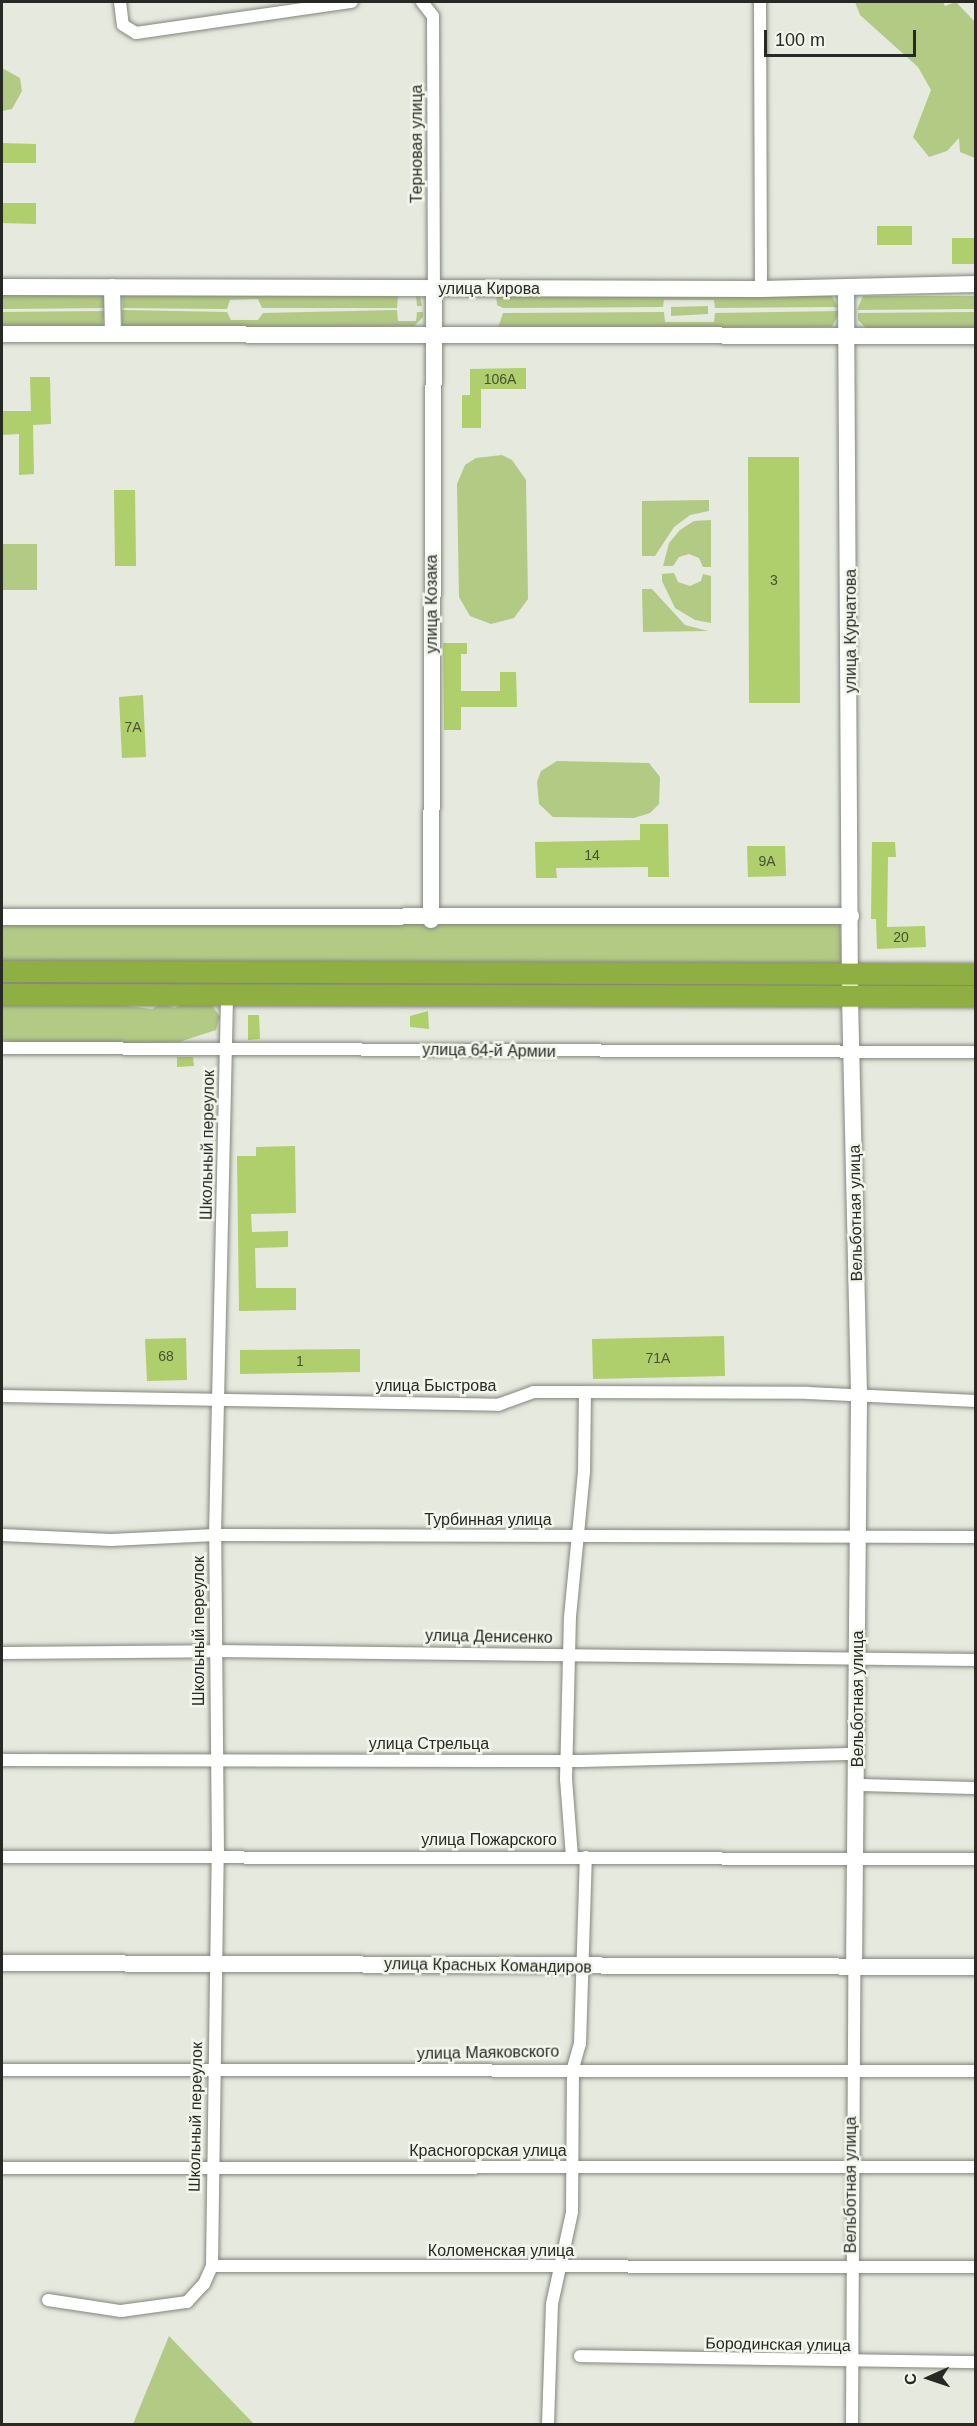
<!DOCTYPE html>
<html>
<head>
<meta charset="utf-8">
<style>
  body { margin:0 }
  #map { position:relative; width:977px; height:2426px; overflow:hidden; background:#e5e9de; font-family:Arial,sans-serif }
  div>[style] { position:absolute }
  .green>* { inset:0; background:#b2ca84 }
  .building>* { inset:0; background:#afce6c }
  .roads { filter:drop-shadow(0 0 2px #83867d) drop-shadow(0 0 2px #83867d) }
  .street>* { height:12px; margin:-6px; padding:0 6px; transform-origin:6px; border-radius:6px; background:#fff }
  .secondary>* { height:16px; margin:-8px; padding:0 8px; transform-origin:8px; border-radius:8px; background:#fff }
  .highway>* { height:21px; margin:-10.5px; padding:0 10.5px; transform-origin:10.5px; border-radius:10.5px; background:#8faf43 }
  span { translate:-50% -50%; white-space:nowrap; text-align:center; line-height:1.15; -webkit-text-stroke:5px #f2f6ec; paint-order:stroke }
  .number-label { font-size:14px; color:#495237 }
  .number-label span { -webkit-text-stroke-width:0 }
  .street-label { font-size:16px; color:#272925 }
  .frame { position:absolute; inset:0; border:3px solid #272925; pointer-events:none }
  .north { position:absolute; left:899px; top:2348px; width:60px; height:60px; -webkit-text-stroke:4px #f2f6ec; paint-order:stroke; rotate:267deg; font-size:16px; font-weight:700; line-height:24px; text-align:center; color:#272925 }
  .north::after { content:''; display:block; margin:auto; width:21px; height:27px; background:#272925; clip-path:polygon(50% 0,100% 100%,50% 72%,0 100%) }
  .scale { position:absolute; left:764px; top:30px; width:152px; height:27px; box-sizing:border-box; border:3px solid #272925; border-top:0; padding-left:8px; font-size:18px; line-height:21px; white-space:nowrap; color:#272925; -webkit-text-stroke:4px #f2f6ec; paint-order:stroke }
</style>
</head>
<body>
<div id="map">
  <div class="green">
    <div style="clip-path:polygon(855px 2px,943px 2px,945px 6px,956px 2px,975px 22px,975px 158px,960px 152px,959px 138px,947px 151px,929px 157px,913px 137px,931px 90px,918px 67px,860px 15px)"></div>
    <div style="clip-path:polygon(2px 68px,20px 78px,22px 91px,12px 109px,2px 111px)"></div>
    <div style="clip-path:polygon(122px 291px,420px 296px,422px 306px,417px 306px,416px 296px,398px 296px,397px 308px,262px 308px,258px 299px,230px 300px,227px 309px,123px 308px)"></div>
    <div style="clip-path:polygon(2px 292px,105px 295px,105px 308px,2px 309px)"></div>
    <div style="clip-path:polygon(496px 293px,831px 294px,838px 307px,715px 308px,714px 300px,664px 300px,663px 307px,503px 308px,497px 305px)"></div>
    <div style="clip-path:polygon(863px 296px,975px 296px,975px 309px,857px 310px)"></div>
    <div style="clip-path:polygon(708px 306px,708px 314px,671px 316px,671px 307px)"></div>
    <div style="clip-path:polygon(122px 310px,227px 312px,231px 320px,258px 320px,263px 313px,397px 310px,398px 321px,416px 321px,417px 312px,423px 312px,423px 317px,414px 326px,122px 330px)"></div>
    <div style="clip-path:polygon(105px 311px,102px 326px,2px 327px,2px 312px)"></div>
    <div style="clip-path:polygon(840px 311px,832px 327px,498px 328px,503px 313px,664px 312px,665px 322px,714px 322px,715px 313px)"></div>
    <div style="clip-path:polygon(975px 312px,975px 328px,866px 328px,858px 320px,858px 313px)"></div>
    <div style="clip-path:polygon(502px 455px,512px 460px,526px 480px,528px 599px,514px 618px,491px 624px,470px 616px,459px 597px,457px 484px,465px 465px,476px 458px)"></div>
    <div style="clip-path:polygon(709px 500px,709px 511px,690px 515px,674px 527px,655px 556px,642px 556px,642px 501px)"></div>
    <div style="clip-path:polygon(711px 520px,711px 567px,703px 567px,699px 558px,689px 554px,679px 557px,673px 566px,663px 566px,669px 543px,680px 530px,694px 521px)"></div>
    <div style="clip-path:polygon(2px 544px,37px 544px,37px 590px,2px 590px)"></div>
    <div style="clip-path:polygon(674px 573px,678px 582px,690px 586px,701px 581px,703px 574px,711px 576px,711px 623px,695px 620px,675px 608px,662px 581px,662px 574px)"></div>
    <div style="clip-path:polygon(642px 589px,652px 589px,685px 625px,708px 631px,643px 632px)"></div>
    <div style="clip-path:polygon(557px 761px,649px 763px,660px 777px,659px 804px,650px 813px,634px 818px,553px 817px,539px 804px,537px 782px,541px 771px)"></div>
    <div style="clip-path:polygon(840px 923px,842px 966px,2px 965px,2px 924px)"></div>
    <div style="clip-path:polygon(25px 981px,834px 983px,836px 985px,835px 988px,22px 984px)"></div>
    <div style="clip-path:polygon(2px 1002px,96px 1002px,152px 1009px,161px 1004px,175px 1008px,185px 1003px,211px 1004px,220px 1017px,216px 1030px,179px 1042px,33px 1046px,2px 1040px)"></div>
    <div style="clip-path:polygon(169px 2336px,254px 2424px,133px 2424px)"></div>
  </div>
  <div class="building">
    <div style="clip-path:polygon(2px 143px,36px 144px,36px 163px,2px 163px)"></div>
    <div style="clip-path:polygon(2px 203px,36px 203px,36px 224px,2px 223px)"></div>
    <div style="clip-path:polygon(877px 226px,912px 226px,912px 245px,877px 245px)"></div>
    <div style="clip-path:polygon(952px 238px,975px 238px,975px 264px,952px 264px)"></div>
    <div style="clip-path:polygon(526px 368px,526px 389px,481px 389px,481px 428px,462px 428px,462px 395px,470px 395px,470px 369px)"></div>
    <div style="clip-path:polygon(30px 377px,50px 377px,51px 424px,33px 425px,34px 474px,19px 475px,19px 434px,2px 435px,2px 411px,31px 411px)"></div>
    <div style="clip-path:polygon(748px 457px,799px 457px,800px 703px,749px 703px)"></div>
    <div style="clip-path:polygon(114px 490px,135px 490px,136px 566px,115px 566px)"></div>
    <div style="clip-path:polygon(443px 643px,467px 643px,467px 654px,461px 654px,461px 691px,500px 691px,500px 672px,516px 672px,517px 707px,461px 707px,461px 730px,444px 730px)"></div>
    <div style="clip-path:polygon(143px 695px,146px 757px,122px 758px,119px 697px)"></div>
    <div style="clip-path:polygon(640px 824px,668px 824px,669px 877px,648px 877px,648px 867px,556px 868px,557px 878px,536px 878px,535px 842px,640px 840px)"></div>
    <div style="clip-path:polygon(872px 842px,895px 842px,896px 857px,888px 857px,887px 927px,925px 926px,926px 947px,877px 949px,876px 919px,871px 919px)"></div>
    <div style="clip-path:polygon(747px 846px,785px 846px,786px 876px,748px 877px)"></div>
    <div style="clip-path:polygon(428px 1011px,429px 1029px,410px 1027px,410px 1016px)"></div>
    <div style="clip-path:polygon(248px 1015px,259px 1015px,260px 1039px,248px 1040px)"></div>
    <div style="clip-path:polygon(177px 1057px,193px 1057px,194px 1066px,177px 1067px)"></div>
    <div style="clip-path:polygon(295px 1146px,296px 1213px,251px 1214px,252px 1232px,288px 1231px,288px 1247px,255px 1248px,256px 1288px,296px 1288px,296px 1310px,239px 1311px,237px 1156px,256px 1156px,256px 1147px)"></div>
    <div style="clip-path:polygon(724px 1336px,725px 1376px,593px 1379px,592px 1339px)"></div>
    <div style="clip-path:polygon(186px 1338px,187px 1380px,147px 1381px,145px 1339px)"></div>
    <div style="clip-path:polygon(360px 1349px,360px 1372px,240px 1374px,240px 1350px)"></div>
  </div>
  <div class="roads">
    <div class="street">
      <div style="left:120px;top:2px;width:23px;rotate:83deg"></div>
      <div style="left:123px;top:25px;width:15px;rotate:32deg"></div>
      <div style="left:136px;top:33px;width:218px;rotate:-8.2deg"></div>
      <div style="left:422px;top:2px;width:18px;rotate:52deg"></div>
      <div style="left:433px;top:16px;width:273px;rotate:89.8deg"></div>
      <div style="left:760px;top:2px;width:287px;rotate:89.8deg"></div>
      <div style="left:2px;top:1048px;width:974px;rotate:0.24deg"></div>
      <div style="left:2px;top:1396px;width:496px;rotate:1deg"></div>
      <div style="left:498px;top:1405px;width:37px;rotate:-20deg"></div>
      <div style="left:533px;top:1392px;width:37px"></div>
      <div style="left:570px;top:1392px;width:238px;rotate:0.2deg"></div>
      <div style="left:808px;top:1393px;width:168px;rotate:2.7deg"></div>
      <div style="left:2px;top:1535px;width:109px;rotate:2.6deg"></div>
      <div style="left:111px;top:1540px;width:104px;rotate:-2.8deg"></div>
      <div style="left:215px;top:1535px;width:761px;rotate:0.15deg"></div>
      <div style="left:2px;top:1653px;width:213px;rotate:-0.5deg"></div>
      <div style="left:215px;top:1651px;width:761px;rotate:0.68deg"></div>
      <div style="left:2px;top:1760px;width:579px;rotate:0.1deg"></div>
      <div style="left:581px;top:1761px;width:276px;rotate:-1.5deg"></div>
      <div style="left:858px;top:1785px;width:118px;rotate:1.5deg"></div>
      <div style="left:2px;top:1857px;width:974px;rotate:0.12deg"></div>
      <div style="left:572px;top:1857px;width:78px;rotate:-94.4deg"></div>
      <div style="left:566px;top:1779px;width:162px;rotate:-88.6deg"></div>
      <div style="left:570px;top:1617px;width:146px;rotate:-84.5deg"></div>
      <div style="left:584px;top:1472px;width:80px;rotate:-89.3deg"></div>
      <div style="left:2px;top:2070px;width:974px;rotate:0.06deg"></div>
      <div style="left:2px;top:2168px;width:974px;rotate:-0.06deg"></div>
      <div style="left:212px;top:2266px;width:764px;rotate:0.07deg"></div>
      <div style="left:48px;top:2300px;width:74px;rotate:8.6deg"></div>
      <div style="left:121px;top:2311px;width:67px;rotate:-7.8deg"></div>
      <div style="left:187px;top:2302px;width:25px;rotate:-47deg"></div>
      <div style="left:204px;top:2284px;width:20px;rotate:-66deg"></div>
      <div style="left:212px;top:2266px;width:410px;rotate:-89.2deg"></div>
      <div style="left:218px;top:1856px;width:321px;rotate:-90.5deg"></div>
      <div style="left:215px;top:1535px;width:539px;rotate:-88.72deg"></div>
      <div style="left:580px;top:2356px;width:396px;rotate:0.9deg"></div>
      <div style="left:548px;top:2424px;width:120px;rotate:-88.1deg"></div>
      <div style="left:552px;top:2304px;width:94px;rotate:-77.7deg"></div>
      <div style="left:572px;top:2212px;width:144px;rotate:-89.6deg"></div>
      <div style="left:573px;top:2068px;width:25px;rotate:-74deg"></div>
      <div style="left:580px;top:2044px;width:187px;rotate:-88.2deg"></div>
      <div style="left:852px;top:2424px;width:457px;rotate:-89.7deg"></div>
    </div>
    <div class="secondary">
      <div style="left:2px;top:287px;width:759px;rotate:0.15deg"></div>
      <div style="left:761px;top:289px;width:215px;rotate:-1.3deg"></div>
      <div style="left:112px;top:287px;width:47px;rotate:88.8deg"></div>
      <div style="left:846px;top:288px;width:709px;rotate:89.68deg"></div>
      <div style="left:850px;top:997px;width:401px;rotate:88.7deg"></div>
      <div style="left:859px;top:1398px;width:569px;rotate:90.5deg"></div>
      <div style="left:2px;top:334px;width:974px;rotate:0.12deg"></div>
      <div style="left:2px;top:917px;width:849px;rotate:-0.07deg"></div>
      <div style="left:431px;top:920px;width:631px;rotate:-89.73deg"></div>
      <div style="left:2px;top:1963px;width:974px;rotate:0.24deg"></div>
    </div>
    <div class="highway">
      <div style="left:2px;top:971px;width:974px;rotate:0.18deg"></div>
      <div style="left:2px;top:994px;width:974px;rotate:0.12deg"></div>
    </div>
  </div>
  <div class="number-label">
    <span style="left:500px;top:379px">106А</span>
    <span style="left:774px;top:580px">3</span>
    <span style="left:133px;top:727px">7А</span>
    <span style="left:592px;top:855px">14</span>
    <span style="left:767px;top:861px">9А</span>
    <span style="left:901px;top:937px">20</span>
    <span style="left:166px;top:1356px">68</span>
    <span style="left:658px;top:1358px">71А</span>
    <span style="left:300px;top:1361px">1</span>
  </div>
  <div class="street-label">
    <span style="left:417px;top:144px;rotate:-90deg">Терновая улица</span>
    <span style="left:489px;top:289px">улица Кирова</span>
    <span style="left:432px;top:604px;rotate:-90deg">улица Козака</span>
    <span style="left:851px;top:631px;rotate:-90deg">улица Курчатова</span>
    <span style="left:489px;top:1051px;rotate:1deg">улица 64-й Армии</span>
    <span style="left:208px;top:1145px;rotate:-89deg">Школьный переулок</span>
    <span style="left:856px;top:1213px;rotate:-91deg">Вельботная улица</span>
    <span style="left:436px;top:1386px">улица Быстрова</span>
    <span style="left:488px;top:1520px">Турбинная улица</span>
    <span style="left:199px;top:1631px;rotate:-90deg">Школьный переулок</span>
    <span style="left:489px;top:1637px;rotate:1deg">улица Денисенко</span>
    <span style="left:858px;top:1699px;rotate:-90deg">Вельботная улица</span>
    <span style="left:429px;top:1744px">улица Стрельца</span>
    <span style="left:489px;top:1840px">улица Пожарского</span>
    <span style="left:488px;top:1966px;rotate:1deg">улица Красных Командиров</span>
    <span style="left:488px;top:2053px;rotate:-1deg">улица Маяковского</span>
    <span style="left:196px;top:2117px;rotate:-89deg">Школьный переулок</span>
    <span style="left:488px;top:2151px">Красногорская улица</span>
    <span style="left:851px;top:2185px;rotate:-90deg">Вельботная улица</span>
    <span style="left:501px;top:2251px">Коломенская улица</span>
    <span style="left:778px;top:2345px;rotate:1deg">Бородинская улица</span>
  </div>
  <div class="frame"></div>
  <div class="north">С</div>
  <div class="scale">100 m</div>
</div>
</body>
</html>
